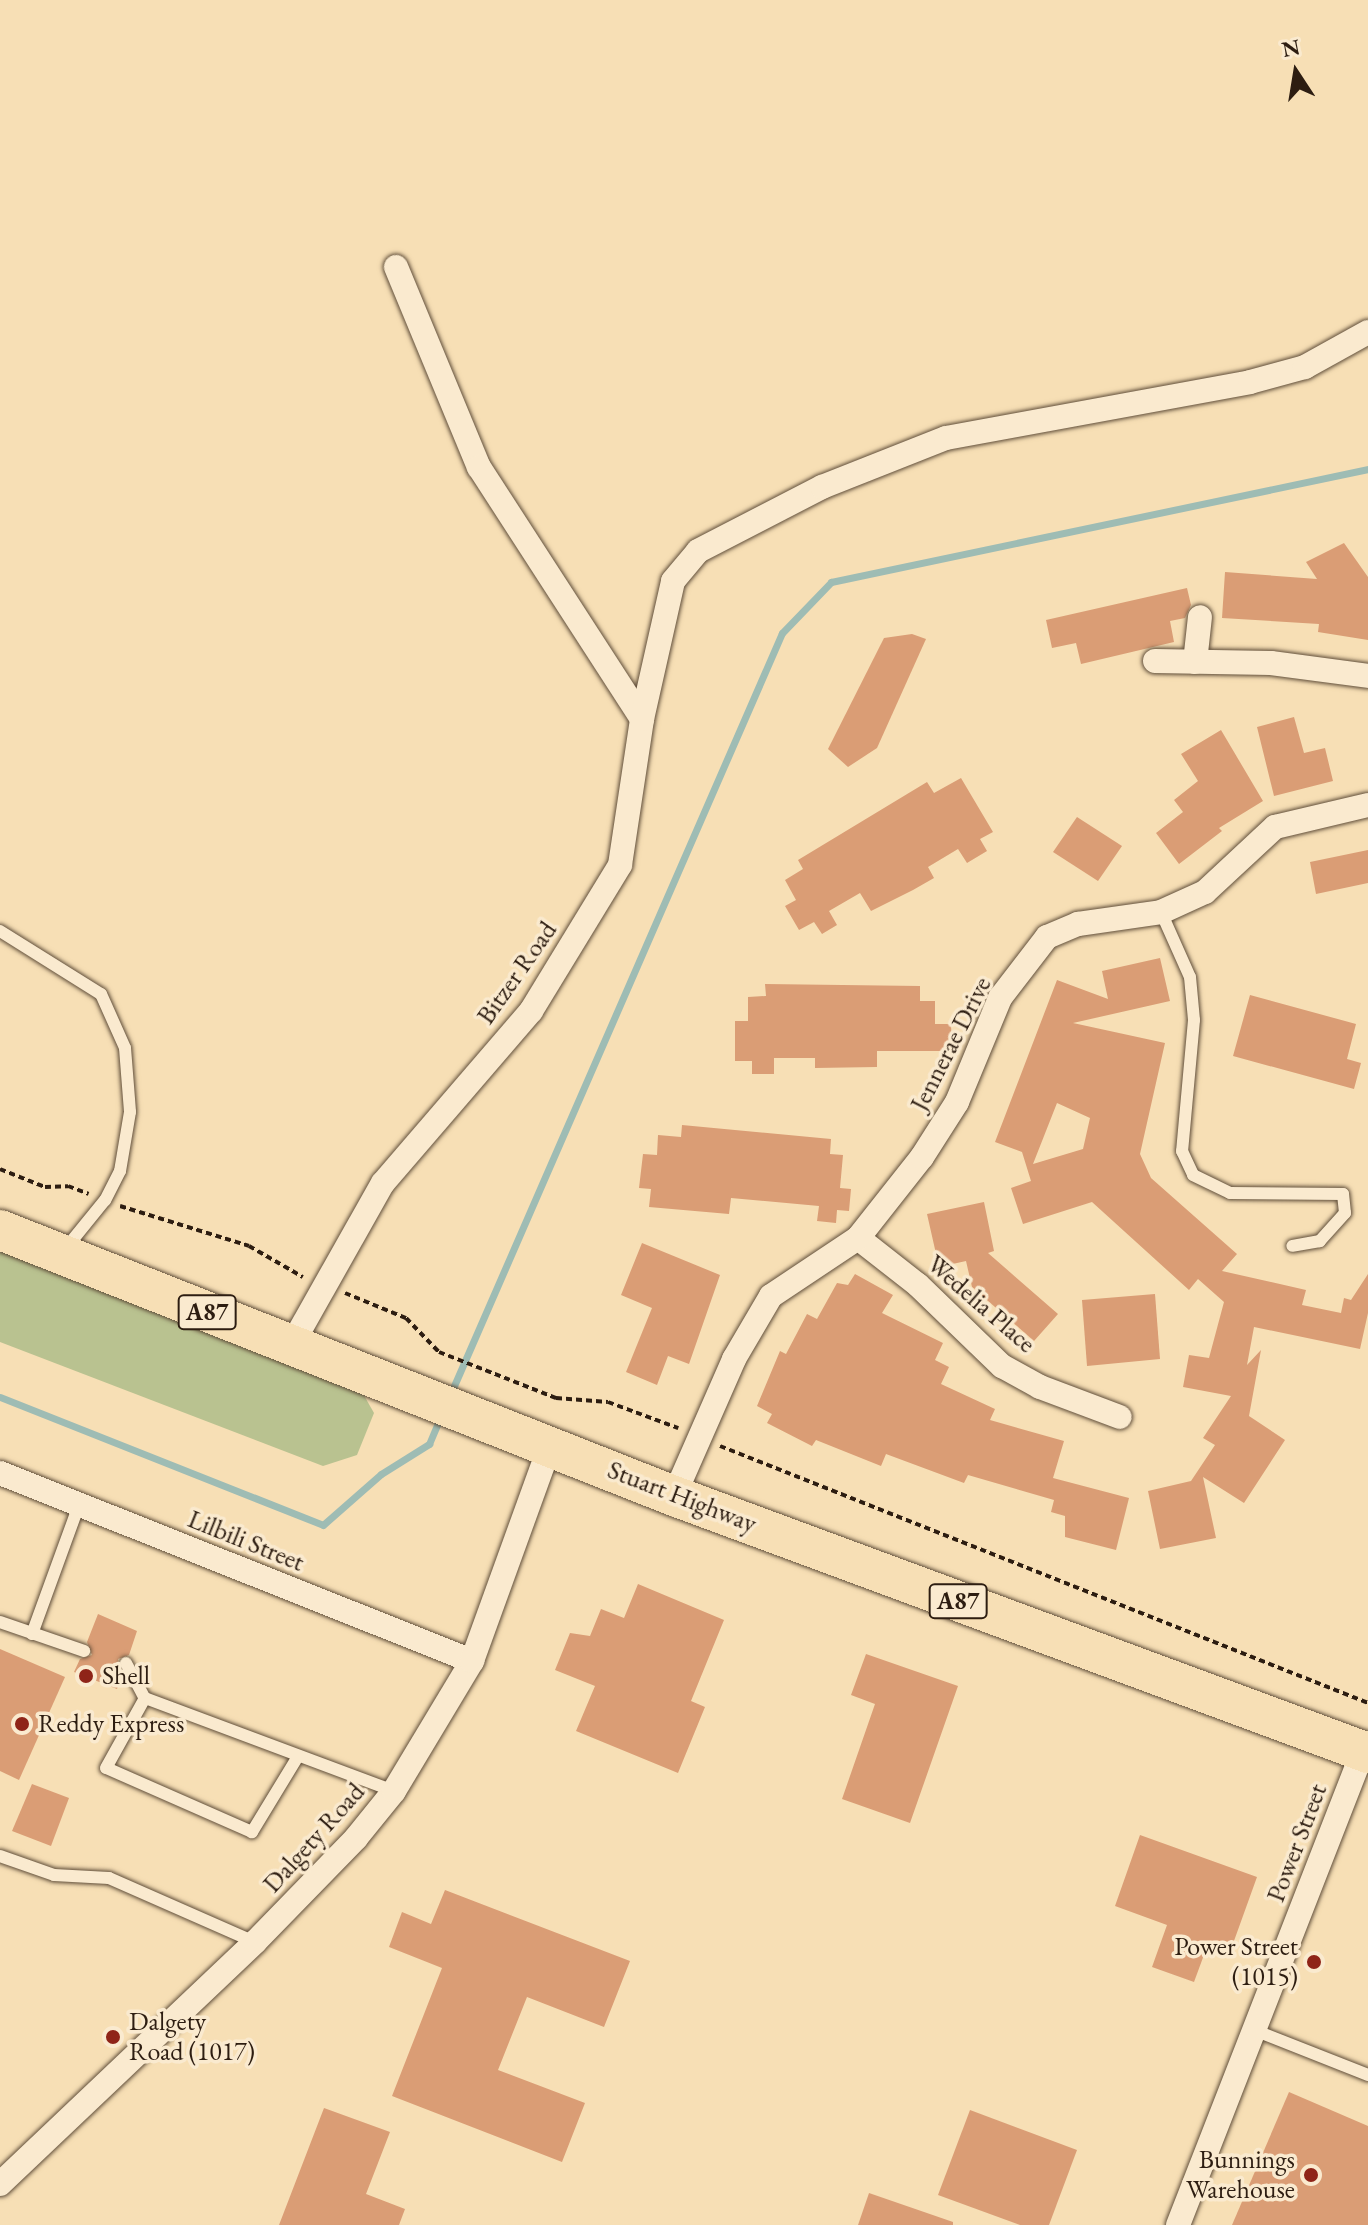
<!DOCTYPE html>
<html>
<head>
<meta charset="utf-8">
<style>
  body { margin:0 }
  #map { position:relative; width:1368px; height:2225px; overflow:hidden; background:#f7dfb5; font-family:"EB Garamond",serif }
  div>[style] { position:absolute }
  .green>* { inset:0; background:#b9c290 }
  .stream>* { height:7px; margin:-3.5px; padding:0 3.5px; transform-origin:3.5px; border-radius:3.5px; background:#9ebcb4 }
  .building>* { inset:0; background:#da9d75 }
  .path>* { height:4px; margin-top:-2px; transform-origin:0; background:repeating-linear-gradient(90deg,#2d1d11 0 6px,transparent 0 10px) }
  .roads { filter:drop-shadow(0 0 2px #604e3a) drop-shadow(0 0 2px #604e3a) }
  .service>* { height:12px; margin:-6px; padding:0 6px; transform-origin:6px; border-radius:6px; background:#faeacf }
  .minor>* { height:24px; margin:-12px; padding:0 12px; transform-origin:12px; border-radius:12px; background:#faeacf }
  .trunk>* { height:40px; margin:-20px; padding:0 20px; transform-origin:20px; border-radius:20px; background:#f7dfb5 }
  .dots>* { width:22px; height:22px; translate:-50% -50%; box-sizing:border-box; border:4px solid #faeacf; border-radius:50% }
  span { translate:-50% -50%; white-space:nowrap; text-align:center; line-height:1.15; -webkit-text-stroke:7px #faeacf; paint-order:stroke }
  .shield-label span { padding:2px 6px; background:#faeacf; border:2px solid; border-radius:6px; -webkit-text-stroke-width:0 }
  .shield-label { font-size:24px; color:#2d1d11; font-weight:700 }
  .street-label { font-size:26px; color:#2d1d11 }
  .poi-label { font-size:26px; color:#2d1d11 }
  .left { translate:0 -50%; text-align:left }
  .right { translate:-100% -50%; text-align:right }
  .north { position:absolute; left:1256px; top:32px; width:80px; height:80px; -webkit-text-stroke:6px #faeacf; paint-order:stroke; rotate:348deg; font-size:22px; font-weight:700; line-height:32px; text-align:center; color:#2d1d11 }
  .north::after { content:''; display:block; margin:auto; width:28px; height:36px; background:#2d1d11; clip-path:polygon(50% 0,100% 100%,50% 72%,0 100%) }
</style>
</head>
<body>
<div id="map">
  <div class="green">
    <div style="clip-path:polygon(0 1230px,349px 1369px,374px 1413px,357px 1455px,323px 1466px,0 1342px)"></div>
  </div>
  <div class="stream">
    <div style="left:450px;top:1395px;width:831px;rotate:-66.46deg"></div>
    <div style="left:782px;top:633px;width:71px;rotate:-46.1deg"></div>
    <div style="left:831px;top:582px;width:549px;rotate:-11.88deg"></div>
    <div style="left:0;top:1397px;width:347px;rotate:21.6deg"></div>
    <div style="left:323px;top:1525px;width:77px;rotate:-41.3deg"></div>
    <div style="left:381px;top:1474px;width:57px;rotate:-32deg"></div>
    <div style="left:429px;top:1444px;width:28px;rotate:-67deg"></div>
  </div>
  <div class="building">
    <div style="clip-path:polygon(1344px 543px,1368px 577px,1368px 640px,1318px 632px,1319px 624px,1222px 618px,1225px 572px,1317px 579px,1306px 562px)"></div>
    <div style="clip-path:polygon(1187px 588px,1191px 605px,1185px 618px,1170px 621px,1174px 642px,1081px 664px,1076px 643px,1052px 648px,1046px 620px)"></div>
    <div style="clip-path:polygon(912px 634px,926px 639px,877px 748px,848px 767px,828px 749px,884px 638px)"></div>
    <div style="clip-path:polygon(1294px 717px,1304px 753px,1325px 748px,1333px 781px,1274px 796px,1257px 727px)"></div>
    <div style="clip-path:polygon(1221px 730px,1263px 801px,1219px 828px,1222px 831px,1179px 864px,1156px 833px,1183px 812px,1174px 800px,1198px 781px,1181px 754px)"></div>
    <div style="clip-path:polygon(961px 778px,993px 832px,980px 839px,987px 851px,967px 863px,958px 849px,928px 867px,934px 878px,913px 890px,871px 911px,860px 893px,829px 911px,837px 925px,822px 934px,814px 922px,799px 930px,785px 906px,796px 900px,785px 880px,803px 869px,798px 860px,927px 782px,934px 793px)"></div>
    <div style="clip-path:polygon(1077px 817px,1122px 846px,1098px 881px,1053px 852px)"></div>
    <div style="clip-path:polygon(1368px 850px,1368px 883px,1316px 894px,1310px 862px)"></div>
    <div style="clip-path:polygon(evenodd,1160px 958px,1170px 1001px,1073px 1023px,1165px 1043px,1140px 1154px,1151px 1178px,1237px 1254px,1222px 1271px,1306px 1290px,1302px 1305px,1341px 1313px,1344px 1298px,1351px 1300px,1368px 1274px,1368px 1313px,1360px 1349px,1254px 1327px,1247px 1365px,1261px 1350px,1249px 1416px,1285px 1440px,1244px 1503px,1203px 1477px,1216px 1538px,1160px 1549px,1148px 1491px,1191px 1481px,1215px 1445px,1203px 1438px,1231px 1396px,1183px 1387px,1189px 1355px,1209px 1358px,1224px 1302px,1198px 1279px,1189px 1290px,1092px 1202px,1023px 1224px,1011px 1188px,1031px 1181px,1022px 1152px,995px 1142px,1057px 980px,1108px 999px,1102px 971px,1160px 958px,1057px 1103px,1090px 1118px,1083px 1149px,1033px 1164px,1057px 1103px)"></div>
    <div style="clip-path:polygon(765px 984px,920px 986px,920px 1001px,935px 1001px,935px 1024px,951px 1024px,952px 1051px,877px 1051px,877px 1067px,815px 1068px,815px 1058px,774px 1058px,774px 1074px,752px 1074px,752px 1061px,735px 1061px,735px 1021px,748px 1021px,748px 997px,766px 996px)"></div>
    <div style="clip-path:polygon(1250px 995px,1356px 1024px,1347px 1059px,1361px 1063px,1354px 1089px,1233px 1056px)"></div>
    <div style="clip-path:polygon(682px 1125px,831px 1139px,830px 1154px,843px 1155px,840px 1188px,851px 1189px,849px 1211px,837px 1210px,836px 1223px,817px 1221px,819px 1206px,731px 1198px,729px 1214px,649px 1207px,651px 1189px,639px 1188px,643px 1154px,657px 1155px,658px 1135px,681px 1137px)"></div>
    <div style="clip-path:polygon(984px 1202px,994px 1251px,988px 1253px,1058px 1314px,1034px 1341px,972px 1287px,966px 1261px,939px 1267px,927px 1214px)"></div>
    <div style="clip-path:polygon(642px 1243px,720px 1275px,689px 1364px,668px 1356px,657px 1385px,626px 1372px,652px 1308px,621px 1295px)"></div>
    <div style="clip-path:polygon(855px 1274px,893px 1295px,882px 1313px,943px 1343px,935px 1360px,949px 1367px,941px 1384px,995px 1409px,990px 1420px,1064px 1441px,1053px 1478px,1129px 1498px,1116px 1550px,1065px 1537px,1065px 1516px,1051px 1512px,1054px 1500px,968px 1475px,964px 1483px,886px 1454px,881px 1466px,816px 1440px,812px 1446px,767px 1423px,772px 1414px,757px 1406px,780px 1351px,786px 1354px,807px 1314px,817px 1319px,837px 1283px,848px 1285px)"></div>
    <div style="clip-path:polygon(1155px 1294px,1160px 1359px,1087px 1366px,1082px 1300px)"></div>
    <div style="clip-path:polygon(638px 1584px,724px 1620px,691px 1701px,705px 1707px,678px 1773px,576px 1731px,595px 1686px,555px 1670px,570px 1633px,590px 1636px,601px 1609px,624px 1618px)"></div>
    <div style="clip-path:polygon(98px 1614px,137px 1631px,129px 1655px,118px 1659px,122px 1674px,117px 1689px,74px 1672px,80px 1659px,92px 1655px,87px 1642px)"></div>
    <div style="clip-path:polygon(0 1649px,65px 1677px,19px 1780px,0 1771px)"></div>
    <div style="clip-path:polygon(866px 1654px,958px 1686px,910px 1823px,842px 1799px,875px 1704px,851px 1695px)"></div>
    <div style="clip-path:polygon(32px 1784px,69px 1798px,51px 1846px,12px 1831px)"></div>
    <div style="clip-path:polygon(1140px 1835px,1257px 1877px,1230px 1952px,1208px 1944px,1194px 1982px,1152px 1967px,1167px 1925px,1115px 1906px)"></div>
    <div style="clip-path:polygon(445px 1890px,630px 1961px,604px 2027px,527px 1997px,498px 2070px,585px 2103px,562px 2162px,392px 2096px,442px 1968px,389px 1947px,402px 1912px,431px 1924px)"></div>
    <div style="clip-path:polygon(1289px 2092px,1368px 2126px,1368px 2225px,1232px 2225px)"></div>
    <div style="clip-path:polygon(324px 2108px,390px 2132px,366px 2194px,405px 2209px,399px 2225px,279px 2225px)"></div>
    <div style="clip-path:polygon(970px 2110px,1077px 2150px,1049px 2225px,1020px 2225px,938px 2195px)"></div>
    <div style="clip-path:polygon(869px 2193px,953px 2222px,953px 2225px,858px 2225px)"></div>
  </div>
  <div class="path">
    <div style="left:0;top:1169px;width:48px;rotate:21.8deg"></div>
    <div style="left:45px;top:1187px;width:23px;rotate:-2deg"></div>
    <div style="left:68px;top:1186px;width:22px;rotate:21deg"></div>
    <div style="left:120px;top:1206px;width:135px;rotate:17.2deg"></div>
    <div style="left:249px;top:1246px;width:62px;rotate:29.9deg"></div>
    <div style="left:345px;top:1293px;width:66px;rotate:22.3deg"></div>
    <div style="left:406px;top:1318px;width:47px;rotate:45.9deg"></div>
    <div style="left:439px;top:1352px;width:126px;rotate:21.5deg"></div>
    <div style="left:556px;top:1398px;width:52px;rotate:4.4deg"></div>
    <div style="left:608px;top:1402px;width:75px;rotate:20.4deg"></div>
    <div style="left:720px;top:1446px;width:697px;rotate:21.63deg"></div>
  </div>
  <div class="roads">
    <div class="service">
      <div style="left:1161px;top:912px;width:71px;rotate:66deg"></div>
      <div style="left:1190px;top:977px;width:43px;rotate:84.7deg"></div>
      <div style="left:1194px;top:1020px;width:132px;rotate:95.2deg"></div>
      <div style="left:1182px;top:1151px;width:26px;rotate:65deg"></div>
      <div style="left:1193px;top:1175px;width:41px;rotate:25.9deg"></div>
      <div style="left:1230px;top:1193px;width:113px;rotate:0.5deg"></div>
      <div style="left:1343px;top:1194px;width:19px;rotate:84deg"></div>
      <div style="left:1345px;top:1213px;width:38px;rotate:132deg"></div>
      <div style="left:1320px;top:1241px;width:28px;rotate:170deg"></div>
      <div style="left:0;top:931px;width:119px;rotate:32deg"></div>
      <div style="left:101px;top:994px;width:59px;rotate:66deg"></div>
      <div style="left:125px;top:1048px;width:64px;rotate:85.5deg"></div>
      <div style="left:130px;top:1112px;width:60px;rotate:99.6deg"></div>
      <div style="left:120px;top:1171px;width:33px;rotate:117deg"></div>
      <div style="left:105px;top:1200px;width:62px;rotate:129.1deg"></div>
      <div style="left:0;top:1622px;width:89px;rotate:19deg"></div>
      <div style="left:32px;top:1634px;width:137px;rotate:-70deg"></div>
      <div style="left:126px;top:1663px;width:40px;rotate:62deg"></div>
      <div style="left:297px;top:1758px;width:87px;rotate:121.3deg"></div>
      <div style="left:252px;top:1832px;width:159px;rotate:-156.3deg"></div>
      <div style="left:106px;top:1768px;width:80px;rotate:-60.9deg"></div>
      <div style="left:145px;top:1698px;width:266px;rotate:20.5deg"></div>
      <div style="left:0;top:1856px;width:57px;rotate:19.4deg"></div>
      <div style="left:54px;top:1875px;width:55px;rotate:3.1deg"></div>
      <div style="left:109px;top:1878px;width:159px;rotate:23.7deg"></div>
      <div style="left:1254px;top:2030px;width:123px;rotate:21.5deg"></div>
    </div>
    <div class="minor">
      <div style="left:396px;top:267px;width:217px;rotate:67.5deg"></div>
      <div style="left:479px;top:467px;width:300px;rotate:57.1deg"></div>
      <div style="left:1155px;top:661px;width:116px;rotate:1deg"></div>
      <div style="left:1271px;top:663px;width:98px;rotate:7.6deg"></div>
      <div style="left:1195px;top:662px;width:45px;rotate:-83.7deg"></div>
      <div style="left:858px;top:1238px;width:76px;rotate:38.1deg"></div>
      <div style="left:918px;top:1285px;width:117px;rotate:44deg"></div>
      <div style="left:1002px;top:1366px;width:43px;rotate:28.9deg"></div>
      <div style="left:1040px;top:1387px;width:85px;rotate:20.6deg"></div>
      <div style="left:291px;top:1346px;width:187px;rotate:-60.6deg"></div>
      <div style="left:383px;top:1183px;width:227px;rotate:-49.3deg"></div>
      <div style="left:531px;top:1011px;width:171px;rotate:-58.6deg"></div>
      <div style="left:620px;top:865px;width:148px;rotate:-81.4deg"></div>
      <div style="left:642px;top:719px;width:141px;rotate:-77.3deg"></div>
      <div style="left:673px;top:581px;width:39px;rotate:-50deg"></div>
      <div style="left:698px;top:551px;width:140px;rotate:-27.3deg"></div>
      <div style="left:822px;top:487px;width:133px;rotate:-21.6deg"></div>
      <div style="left:946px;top:438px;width:309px;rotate:-10.4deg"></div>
      <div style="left:1250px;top:382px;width:57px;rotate:-15.3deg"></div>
      <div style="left:1305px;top:367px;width:72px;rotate:-29.1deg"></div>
      <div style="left:0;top:1473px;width:508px;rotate:21.72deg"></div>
      <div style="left:674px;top:1496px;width:150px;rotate:-66.3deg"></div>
      <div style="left:734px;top:1359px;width:73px;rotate:-59.6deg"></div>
      <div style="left:771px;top:1296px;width:105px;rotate:-33.7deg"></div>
      <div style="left:858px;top:1238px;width:103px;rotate:-51.7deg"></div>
      <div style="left:922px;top:1157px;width:65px;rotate:-57.5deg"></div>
      <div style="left:957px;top:1102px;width:113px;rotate:-67.5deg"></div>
      <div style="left:1000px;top:998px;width:77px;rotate:-52.4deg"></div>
      <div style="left:1047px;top:937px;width:34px;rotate:-23deg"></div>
      <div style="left:1078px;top:924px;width:84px;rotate:-8.2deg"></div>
      <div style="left:1161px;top:912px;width:48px;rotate:-24.4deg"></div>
      <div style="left:1205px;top:892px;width:96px;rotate:-42.9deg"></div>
      <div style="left:1275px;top:827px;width:96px;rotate:-13.3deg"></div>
      <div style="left:0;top:2184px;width:352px;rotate:-43.5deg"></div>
      <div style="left:255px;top:1942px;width:145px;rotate:-45.8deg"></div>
      <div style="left:356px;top:1838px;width:60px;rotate:-51deg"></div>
      <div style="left:394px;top:1791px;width:152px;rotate:-59deg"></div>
      <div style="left:472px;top:1661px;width:229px;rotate:-70.1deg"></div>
      <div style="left:1178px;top:2225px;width:509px;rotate:-68.68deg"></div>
    </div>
    <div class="trunk">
      <div style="left:0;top:1230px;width:725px;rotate:21.54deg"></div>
      <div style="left:674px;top:1496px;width:740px;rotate:20.32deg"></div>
    </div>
  </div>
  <div class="dots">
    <div style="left:86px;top:1676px;background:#8f2418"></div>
    <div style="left:22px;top:1724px;background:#8f2418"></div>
    <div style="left:1314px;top:1962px;background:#8f2418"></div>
    <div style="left:113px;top:2037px;background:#8f2418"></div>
    <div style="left:1311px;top:2175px;background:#8f2418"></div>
  </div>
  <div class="shield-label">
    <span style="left:207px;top:1312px">A87</span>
    <span style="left:958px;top:1601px">A87</span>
  </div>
  <div class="street-label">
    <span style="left:517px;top:973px;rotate:-55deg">Bitzer Road</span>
    <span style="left:951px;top:1044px;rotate:-63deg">Jennerae Drive</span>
    <span style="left:981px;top:1304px;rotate:41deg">Wedelia Place</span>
    <span style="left:682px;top:1497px;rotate:21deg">Stuart Highway</span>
    <span style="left:246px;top:1541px;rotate:22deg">Lilbili Street</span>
    <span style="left:314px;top:1838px;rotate:-48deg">Dalgety Road</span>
    <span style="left:1297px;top:1843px;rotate:-69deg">Power Street</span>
  </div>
  <div class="poi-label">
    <span class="left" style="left:102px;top:1676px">Shell</span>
    <span class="left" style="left:38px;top:1724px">Reddy Express</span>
    <span class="right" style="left:1298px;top:1962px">Power Street<br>(1015)</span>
    <span class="left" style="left:129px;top:2037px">Dalgety<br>Road (1017)</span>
    <span class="right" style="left:1295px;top:2175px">Bunnings<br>Warehouse</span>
  </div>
  <div class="north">N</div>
</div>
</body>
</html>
